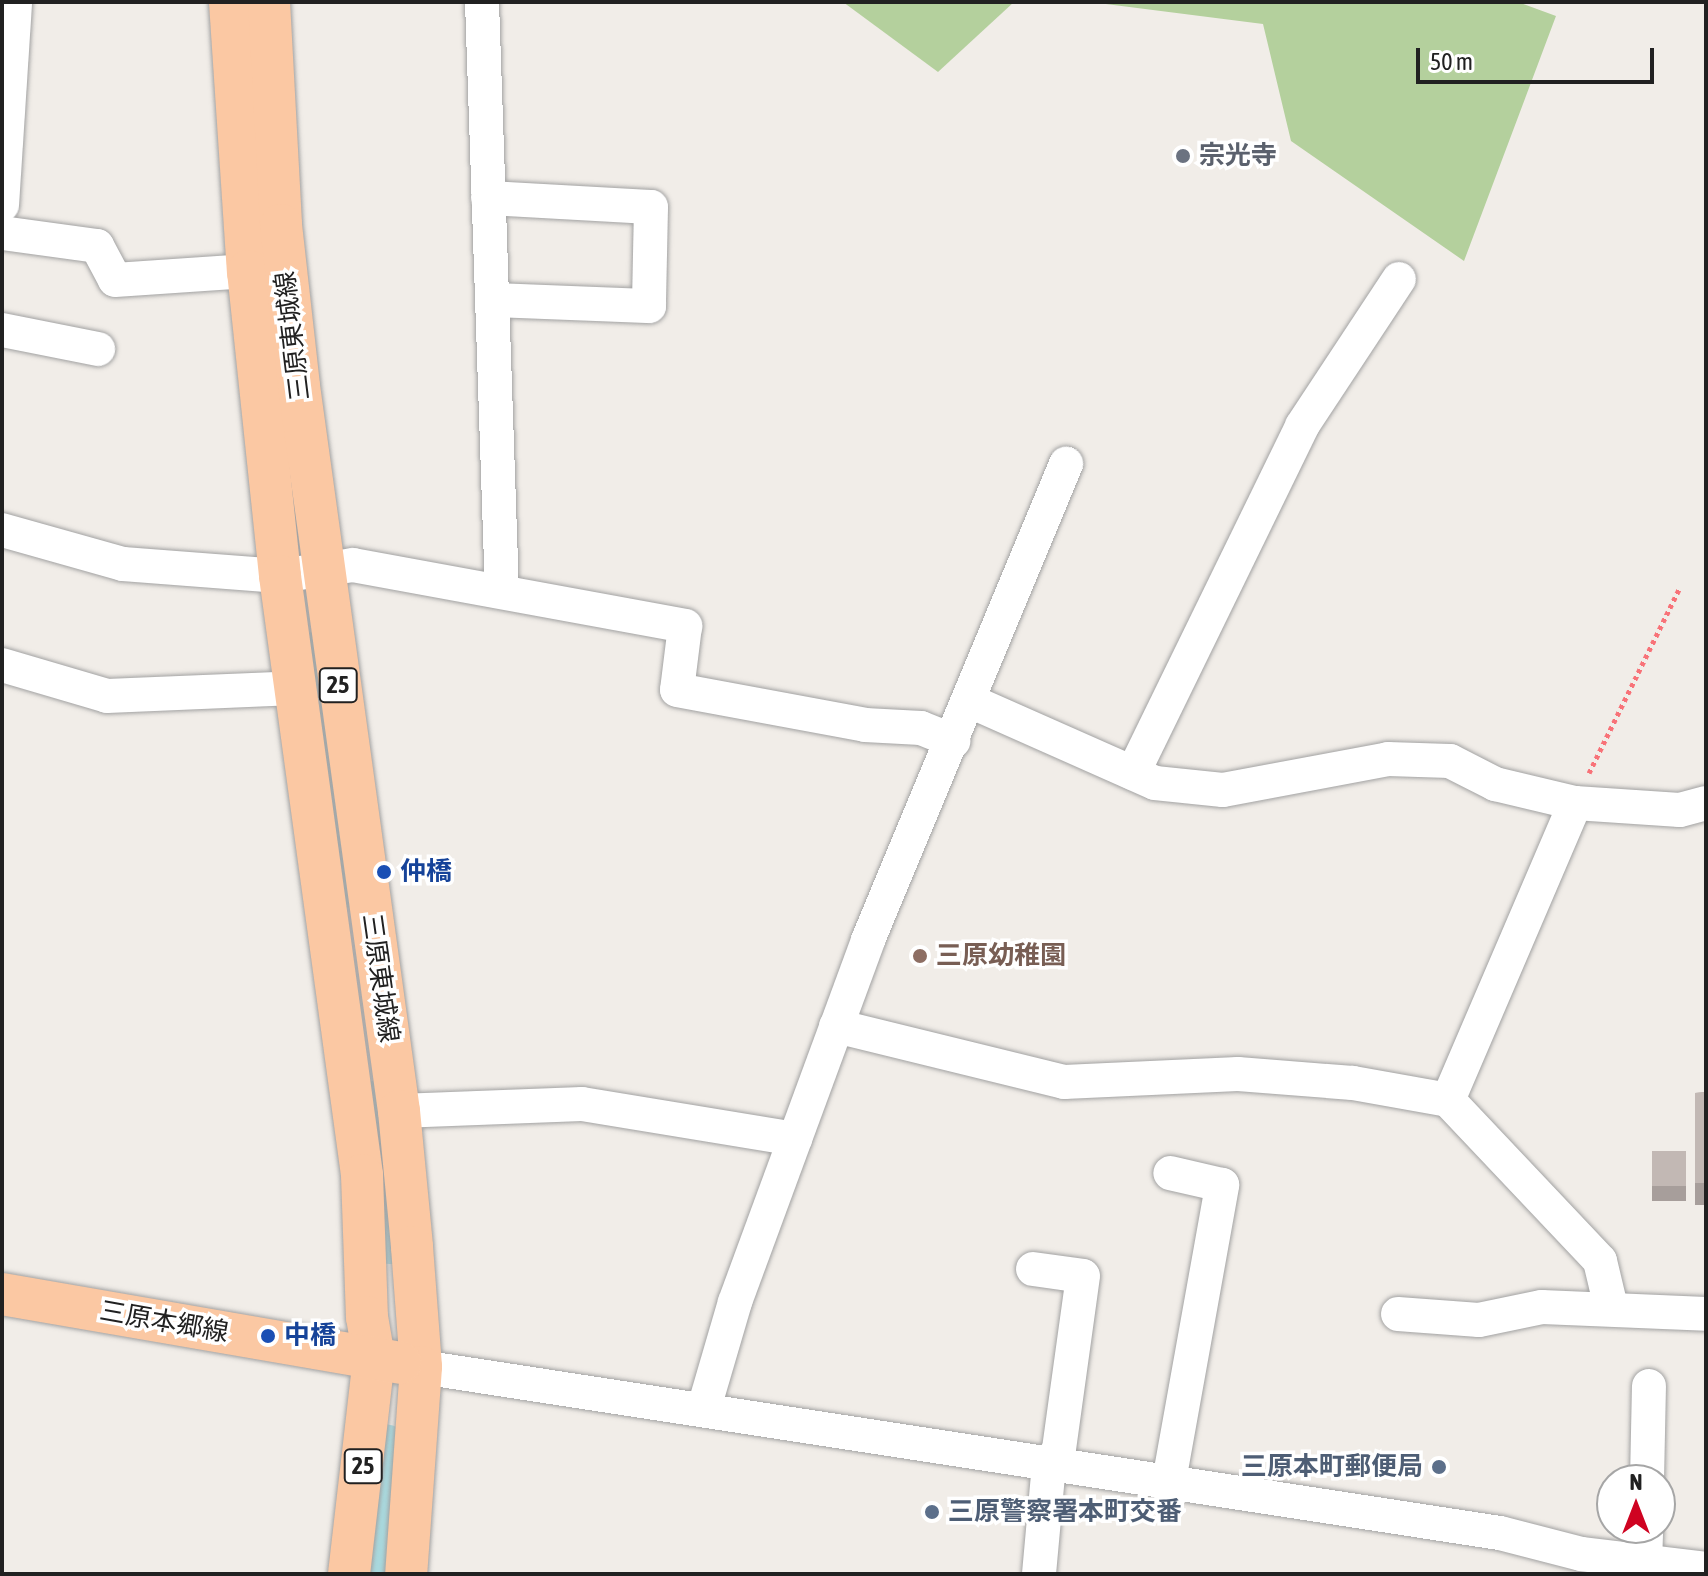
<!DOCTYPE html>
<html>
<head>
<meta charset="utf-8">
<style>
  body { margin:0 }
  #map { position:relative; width:1708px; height:1576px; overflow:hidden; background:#f1ede8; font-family:"Asap Condensed","Noto Sans JP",sans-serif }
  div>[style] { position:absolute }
  .forest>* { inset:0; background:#b4d09d }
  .river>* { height:56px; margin:-28px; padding:0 28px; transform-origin:28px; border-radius:28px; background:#a9d9de }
  .path>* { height:5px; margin-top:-2.5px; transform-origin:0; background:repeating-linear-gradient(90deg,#f87278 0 4px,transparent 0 8px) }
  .roads { filter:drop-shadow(0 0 2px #a2a2a2) drop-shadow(0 0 2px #a2a2a2) }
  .minor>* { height:34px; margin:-17px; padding:0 17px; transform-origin:17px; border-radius:17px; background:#fff }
  .major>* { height:42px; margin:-21px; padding:0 21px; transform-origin:21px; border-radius:21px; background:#fbc8a3 }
  .wall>* { inset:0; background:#a79e9b }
  .building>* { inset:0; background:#c2b8b4 }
  .dots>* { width:22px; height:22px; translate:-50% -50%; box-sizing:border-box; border:4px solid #fff; border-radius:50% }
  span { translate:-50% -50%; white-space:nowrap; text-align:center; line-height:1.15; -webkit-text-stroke:7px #fff; paint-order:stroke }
  .shield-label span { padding:2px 6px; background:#fff; border:2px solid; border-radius:6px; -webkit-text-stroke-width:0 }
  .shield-label { font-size:24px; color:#212121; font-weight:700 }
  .worship-label { font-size:26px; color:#5b616d; font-weight:700 }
  .left { translate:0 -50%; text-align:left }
  .street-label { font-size:26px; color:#212121 }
  .transit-label { font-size:26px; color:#164399; font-weight:700 }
  .education-label { font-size:26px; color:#785e54; font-weight:700 }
  .service-label { font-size:26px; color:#4e5e75; font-weight:700 }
  .right { translate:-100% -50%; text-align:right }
  .frame { position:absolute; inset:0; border:4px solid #212121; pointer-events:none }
  .north { position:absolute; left:1596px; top:1464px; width:80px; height:80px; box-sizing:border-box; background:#fff; border:2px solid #a6a6a6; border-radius:50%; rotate:0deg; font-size:22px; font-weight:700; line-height:32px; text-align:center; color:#212121 }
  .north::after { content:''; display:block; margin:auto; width:28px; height:36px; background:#cf0321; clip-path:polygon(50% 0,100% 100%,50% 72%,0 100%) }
  .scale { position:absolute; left:1416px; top:48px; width:238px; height:36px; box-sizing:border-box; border:4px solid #212121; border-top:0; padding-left:10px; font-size:24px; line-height:28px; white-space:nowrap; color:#212121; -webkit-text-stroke:6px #fff; paint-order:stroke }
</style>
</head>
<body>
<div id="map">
  <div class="forest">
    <div style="clip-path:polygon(843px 2px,1014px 2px,938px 72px)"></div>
    <div style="clip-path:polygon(1090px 2px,1518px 2px,1556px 16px,1464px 261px,1291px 141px,1263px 24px)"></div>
  </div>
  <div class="river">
    <div style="left:314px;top:660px;width:222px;rotate:82.7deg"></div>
    <div style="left:373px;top:1109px;width:128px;rotate:82.4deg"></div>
    <div style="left:374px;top:1574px;width:122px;rotate:-84.8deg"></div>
  </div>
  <div class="path">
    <div style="left:1589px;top:773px;width:207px;rotate:-63.9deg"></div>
  </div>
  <div class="roads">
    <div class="minor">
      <div style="left:482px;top:2px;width:589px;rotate:88.06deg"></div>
      <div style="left:488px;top:198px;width:163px;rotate:3.2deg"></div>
      <div style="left:651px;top:207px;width:99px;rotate:91.2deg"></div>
      <div style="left:649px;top:306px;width:157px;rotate:-177.8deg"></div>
      <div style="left:2px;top:205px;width:203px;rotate:-86.3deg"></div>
      <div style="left:2px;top:233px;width:96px;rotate:7.8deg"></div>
      <div style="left:97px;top:246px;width:38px;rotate:62deg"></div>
      <div style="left:115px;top:280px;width:133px;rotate:-3.9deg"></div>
      <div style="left:2px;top:330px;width:98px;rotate:11.2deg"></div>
      <div style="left:2px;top:530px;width:126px;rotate:15.7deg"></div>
      <div style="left:123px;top:564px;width:157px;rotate:4.4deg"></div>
      <div style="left:280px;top:576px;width:74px;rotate:-8.6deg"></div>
      <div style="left:353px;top:565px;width:338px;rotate:10.4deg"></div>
      <div style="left:685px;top:626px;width:64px;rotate:97.1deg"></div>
      <div style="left:677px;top:690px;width:191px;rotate:10.5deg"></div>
      <div style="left:865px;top:725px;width:56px;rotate:3.1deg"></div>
      <div style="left:921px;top:728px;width:35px;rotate:22deg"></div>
      <div style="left:2px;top:665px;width:109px;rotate:16.4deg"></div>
      <div style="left:107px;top:696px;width:188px;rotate:-2.4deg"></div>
      <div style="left:970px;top:701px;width:202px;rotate:23.9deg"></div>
      <div style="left:1155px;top:783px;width:68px;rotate:5.9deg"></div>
      <div style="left:1223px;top:790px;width:168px;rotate:-10.6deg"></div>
      <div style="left:1388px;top:759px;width:62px;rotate:1.8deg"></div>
      <div style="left:1450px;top:761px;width:51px;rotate:27.1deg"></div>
      <div style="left:1495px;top:784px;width:82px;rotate:13.4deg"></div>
      <div style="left:1575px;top:803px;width:105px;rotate:3.8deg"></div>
      <div style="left:1680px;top:810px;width:27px;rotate:-15deg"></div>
      <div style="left:1133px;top:773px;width:386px;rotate:-64deg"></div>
      <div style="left:1302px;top:426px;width:176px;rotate:-56.6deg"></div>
      <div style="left:836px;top:1026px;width:235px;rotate:13.8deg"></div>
      <div style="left:1064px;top:1082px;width:174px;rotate:-2.6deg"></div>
      <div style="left:1238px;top:1074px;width:115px;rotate:4.5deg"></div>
      <div style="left:1353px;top:1083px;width:97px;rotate:10.1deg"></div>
      <div style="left:1448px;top:1100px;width:221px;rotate:46.6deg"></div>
      <div style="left:1600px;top:1261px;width:47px;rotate:76.6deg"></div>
      <div style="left:1448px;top:1100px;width:323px;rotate:-66.8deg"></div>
      <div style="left:399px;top:1111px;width:183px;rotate:-2.2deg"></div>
      <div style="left:582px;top:1104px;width:216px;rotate:9.3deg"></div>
      <div style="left:1033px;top:1269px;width:50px;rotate:8deg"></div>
      <div style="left:1083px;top:1276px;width:176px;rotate:97.9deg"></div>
      <div style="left:1059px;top:1450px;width:17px;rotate:126deg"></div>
      <div style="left:1049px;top:1464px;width:110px;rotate:95.2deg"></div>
      <div style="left:1398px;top:1314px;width:81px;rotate:4.2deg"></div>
      <div style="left:1479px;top:1320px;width:64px;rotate:-11.7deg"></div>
      <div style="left:1542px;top:1307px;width:164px;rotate:2.4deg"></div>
      <div style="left:421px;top:1367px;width:1092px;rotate:8.75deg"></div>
      <div style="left:1500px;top:1533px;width:84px;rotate:14.5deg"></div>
      <div style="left:1581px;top:1554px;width:126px;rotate:6.8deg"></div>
      <div style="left:704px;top:1408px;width:110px;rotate:-73.7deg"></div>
      <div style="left:735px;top:1302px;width:386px;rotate:-69.8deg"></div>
      <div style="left:868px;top:940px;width:516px;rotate:-67.41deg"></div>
      <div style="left:1647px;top:1480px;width:94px;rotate:-88.8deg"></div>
      <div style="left:1169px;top:1481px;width:301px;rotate:-79.8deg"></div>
      <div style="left:1222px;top:1185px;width:53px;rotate:-167deg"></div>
      <div style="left:1645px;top:1563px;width:35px;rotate:-88deg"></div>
    </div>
    <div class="major">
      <div style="left:230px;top:2px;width:270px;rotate:86.2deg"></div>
      <div style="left:248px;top:271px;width:307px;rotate:84deg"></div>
      <div style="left:280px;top:576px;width:605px;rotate:82.2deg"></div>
      <div style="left:362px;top:1175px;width:142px;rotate:88deg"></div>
      <div style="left:367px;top:1317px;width:42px;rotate:80.3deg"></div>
      <div style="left:374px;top:1358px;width:217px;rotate:96.6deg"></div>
      <div style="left:269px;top:2px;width:223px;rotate:86.9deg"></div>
      <div style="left:281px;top:225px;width:162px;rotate:83.6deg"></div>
      <div style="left:299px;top:386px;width:732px;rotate:82.15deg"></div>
      <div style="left:399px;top:1111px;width:137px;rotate:84.5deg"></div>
      <div style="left:412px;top:1247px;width:120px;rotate:85.7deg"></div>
      <div style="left:421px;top:1367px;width:208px;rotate:94.1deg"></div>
      <div style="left:2px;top:1294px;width:404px;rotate:9.8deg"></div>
    </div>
  </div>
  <div class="wall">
    <div style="clip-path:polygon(1706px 1092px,1706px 1205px,1695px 1205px,1695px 1093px)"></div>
    <div style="clip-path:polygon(1652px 1151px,1686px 1151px,1686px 1201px,1652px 1201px)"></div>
  </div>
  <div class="building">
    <div style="clip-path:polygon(1706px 1092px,1706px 1183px,1695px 1183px,1695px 1093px)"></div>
    <div style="clip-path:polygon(1652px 1151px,1686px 1151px,1686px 1186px,1652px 1186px)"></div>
  </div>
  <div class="dots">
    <div style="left:1183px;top:156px;background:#6b7280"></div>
    <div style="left:384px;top:872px;background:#1a4fb4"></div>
    <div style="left:920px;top:956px;background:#8d6e63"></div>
    <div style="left:268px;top:1336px;background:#1a4fb4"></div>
    <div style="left:1439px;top:1467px;background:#5c6f8a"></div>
    <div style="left:932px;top:1512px;background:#5c6f8a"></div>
  </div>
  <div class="shield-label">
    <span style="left:338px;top:685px">25</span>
    <span style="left:363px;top:1466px">25</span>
  </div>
  <div class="worship-label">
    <span class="left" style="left:1199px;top:156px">宗光寺</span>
  </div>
  <div class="street-label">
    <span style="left:293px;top:336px;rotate:-97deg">三原東城線</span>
    <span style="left:380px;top:978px;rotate:82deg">三原東城線</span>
    <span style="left:164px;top:1322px;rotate:10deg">三原本郷線</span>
  </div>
  <div class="transit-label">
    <span class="left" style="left:400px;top:872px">仲橋</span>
    <span class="left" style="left:284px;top:1336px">中橋</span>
  </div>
  <div class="education-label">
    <span class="left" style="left:936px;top:956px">三原幼稚園</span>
  </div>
  <div class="service-label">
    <span class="right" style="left:1423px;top:1467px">三原本町郵便局</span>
    <span class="left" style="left:948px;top:1512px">三原警察署本町交番</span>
  </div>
  <div class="frame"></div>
  <div class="north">N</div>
  <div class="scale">50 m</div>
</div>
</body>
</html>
